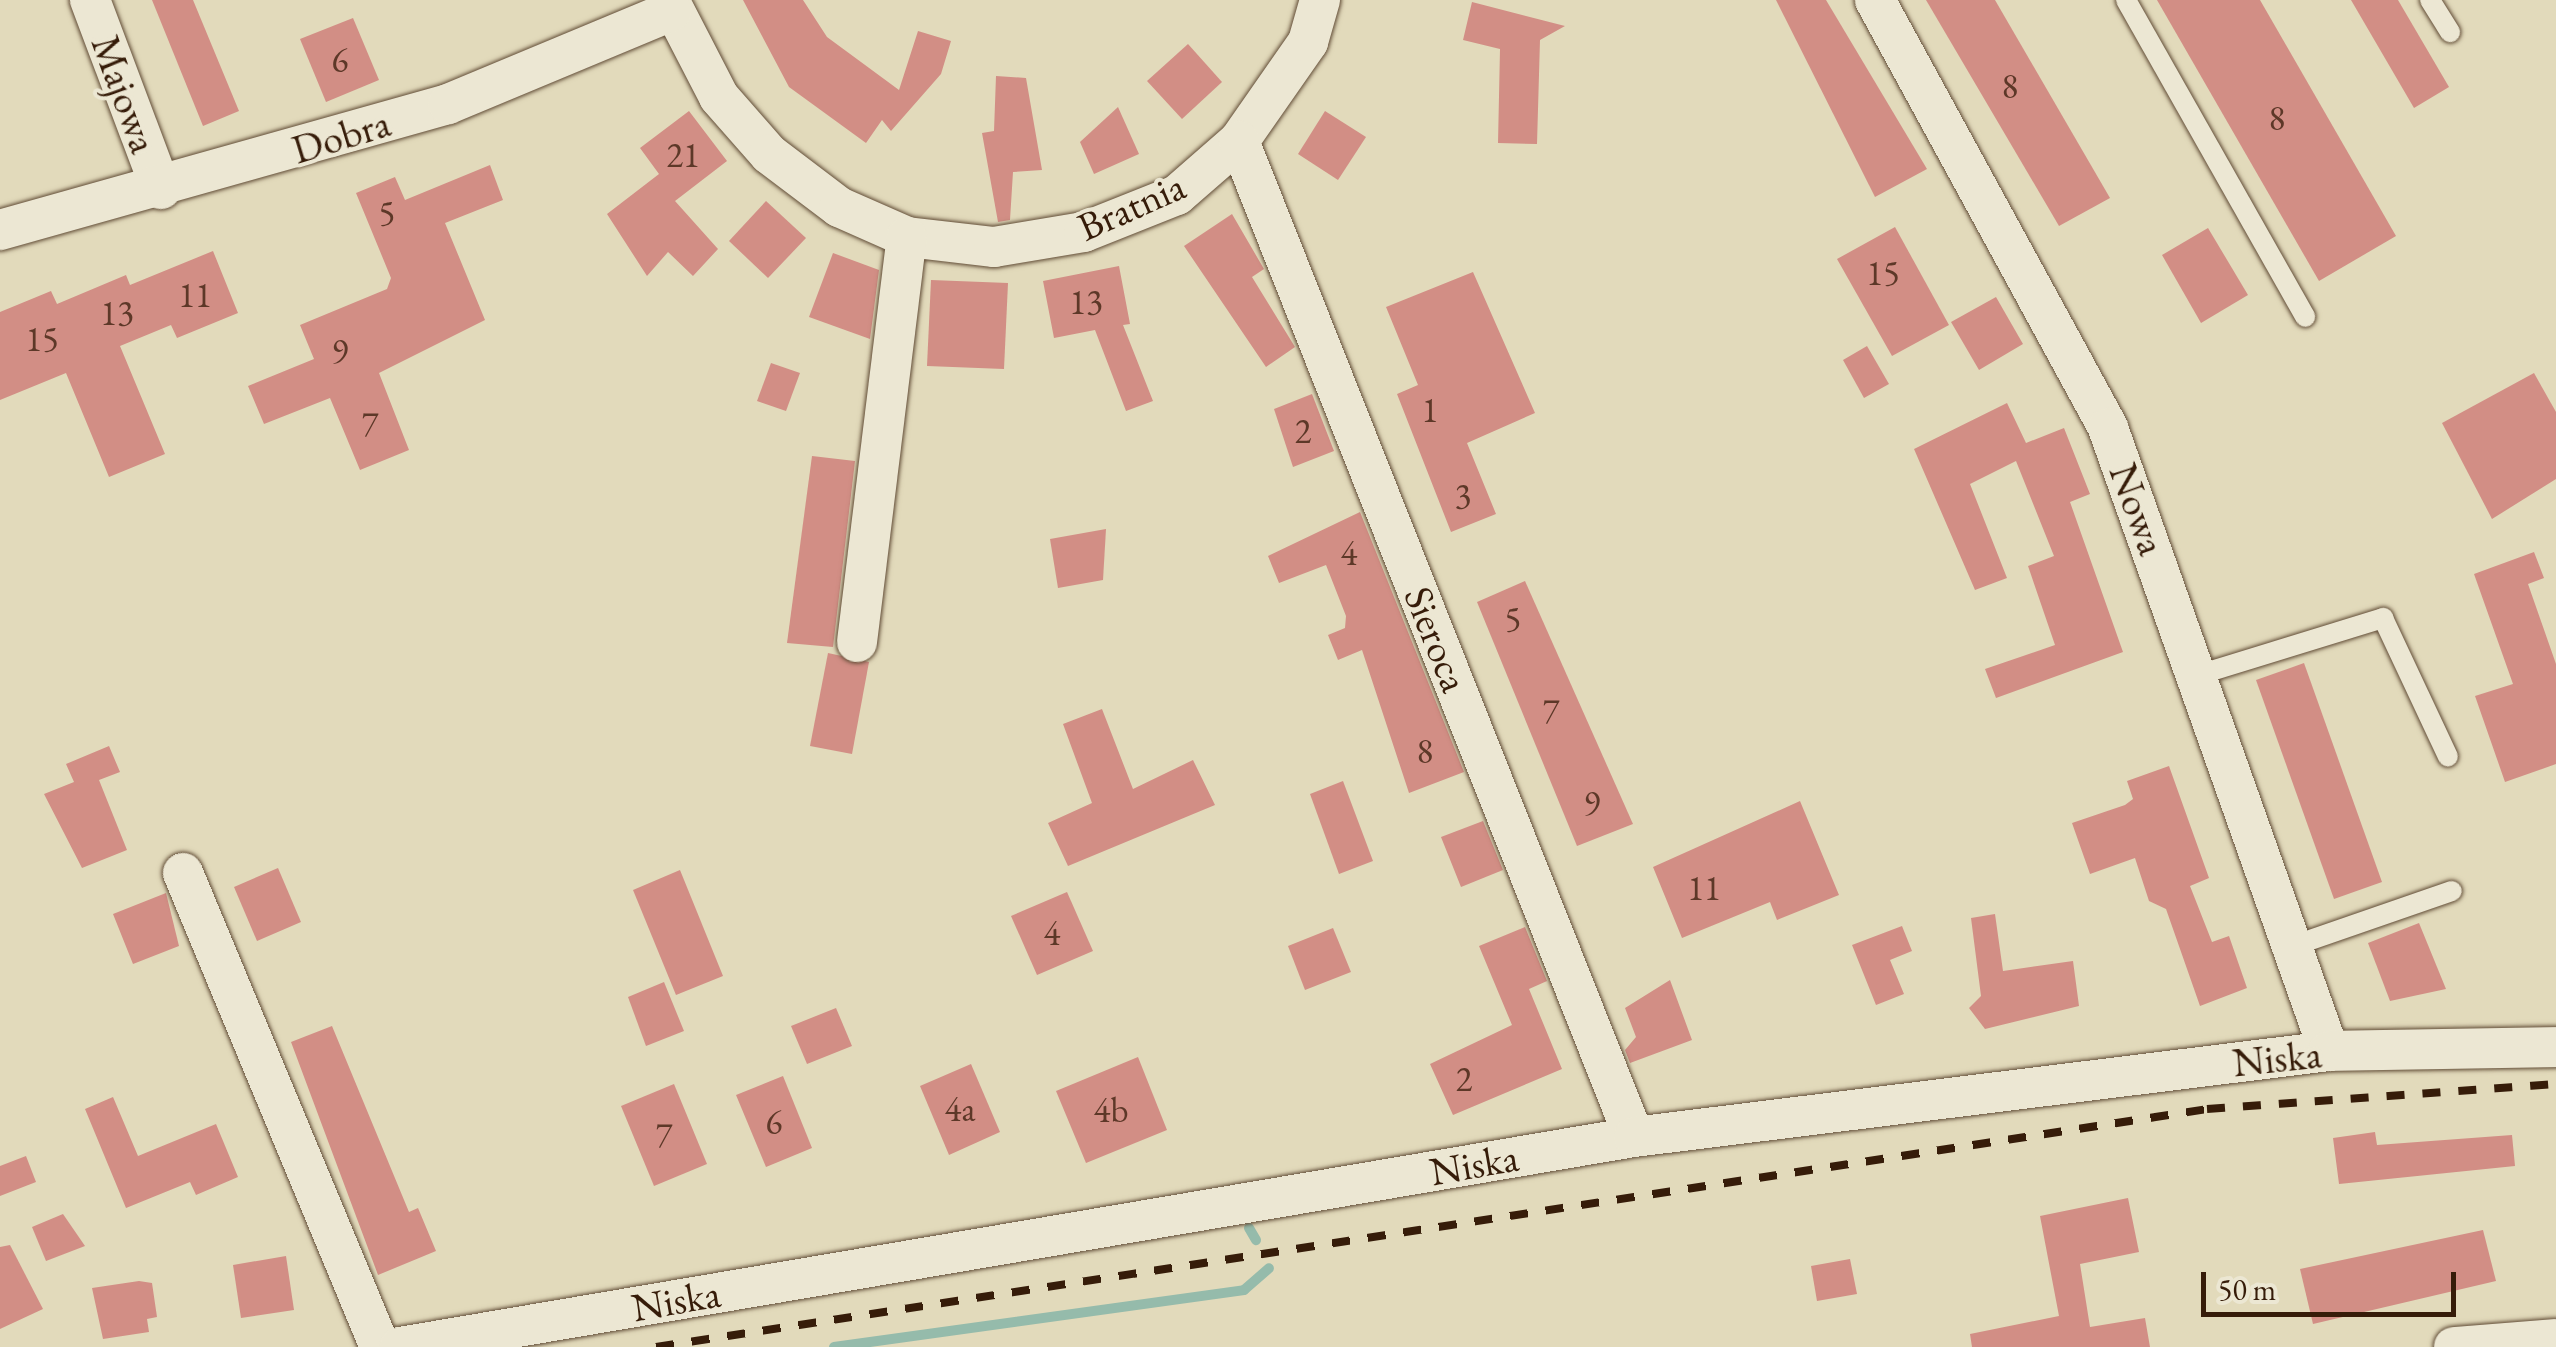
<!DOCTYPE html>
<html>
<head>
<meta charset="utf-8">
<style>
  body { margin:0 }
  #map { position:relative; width:2556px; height:1347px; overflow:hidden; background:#e2dabb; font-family:"EB Garamond",serif }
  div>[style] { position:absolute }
  .stream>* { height:10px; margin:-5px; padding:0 5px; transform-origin:5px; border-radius:5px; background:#95bbab }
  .building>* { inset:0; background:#d28e85 }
  .roads { filter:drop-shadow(0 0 2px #614c36) drop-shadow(0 0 2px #614c36) }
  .lane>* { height:20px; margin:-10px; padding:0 10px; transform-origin:10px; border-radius:10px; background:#ece7d3 }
  .street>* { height:40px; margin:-20px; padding:0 20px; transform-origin:20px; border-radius:20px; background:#ece7d3 }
  .rail>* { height:8px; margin-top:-4px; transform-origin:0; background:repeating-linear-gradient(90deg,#361c09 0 18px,transparent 0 36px) }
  span { translate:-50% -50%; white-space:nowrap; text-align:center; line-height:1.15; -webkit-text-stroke:8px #ece7d3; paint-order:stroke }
  .number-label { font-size:35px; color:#5d3828 }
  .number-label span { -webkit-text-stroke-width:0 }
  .street-label { font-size:40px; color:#361c09 }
  .scale { position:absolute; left:2201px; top:1272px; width:255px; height:45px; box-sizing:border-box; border:5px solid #361c09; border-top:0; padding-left:12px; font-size:30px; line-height:35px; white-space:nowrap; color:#361c09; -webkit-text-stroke:8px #ece7d3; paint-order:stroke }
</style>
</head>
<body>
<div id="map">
  <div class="stream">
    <div style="left:1249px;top:1228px;width:14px;rotate:60deg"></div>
    <div style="left:834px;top:1347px;width:414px;rotate:-7.9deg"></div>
    <div style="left:1244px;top:1290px;width:33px;rotate:-41deg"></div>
  </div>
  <div class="building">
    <div style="clip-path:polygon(152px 0,193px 0,239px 111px,203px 126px)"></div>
    <div style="clip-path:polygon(743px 0,803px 0,827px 37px,899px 90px,918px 31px,951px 41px,941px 74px,891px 131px,882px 120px,866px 143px,789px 87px)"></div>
    <div style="clip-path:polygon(1776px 0,1826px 0,1927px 169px,1875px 197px)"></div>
    <div style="clip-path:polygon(1926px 0,1995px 0,2110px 198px,2059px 226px)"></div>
    <div style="clip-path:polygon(2157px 0,2260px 0,2396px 236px,2319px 281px)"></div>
    <div style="clip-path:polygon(2351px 0,2398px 0,2449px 87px,2414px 108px)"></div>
    <div style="clip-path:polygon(1472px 2px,1565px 26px,1540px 40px,1537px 144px,1498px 143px,1500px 49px,1463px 40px)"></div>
    <div style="clip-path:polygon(353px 18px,379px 80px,326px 102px,300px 39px)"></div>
    <div style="clip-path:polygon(1188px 44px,1222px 82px,1182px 119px,1147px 81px)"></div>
    <div style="clip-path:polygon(996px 76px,1026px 78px,1042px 170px,1013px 172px,1010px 220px,998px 222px,982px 133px,994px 131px)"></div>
    <div style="clip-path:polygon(1118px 107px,1139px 154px,1094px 174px,1080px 142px)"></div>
    <div style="clip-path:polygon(689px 111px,727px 161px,675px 201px,718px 249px,693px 276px,668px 252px,647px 276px,607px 214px,659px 174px,640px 148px)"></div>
    <div style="clip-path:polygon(1325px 111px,1366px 137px,1338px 180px,1298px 154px)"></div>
    <div style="clip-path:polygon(490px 165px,503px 200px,445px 223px,485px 320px,379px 373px,409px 450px,360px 470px,330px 398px,264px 424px,248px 386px,314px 359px,300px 325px,387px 289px,391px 278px,356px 193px,395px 177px,405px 200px)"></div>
    <div style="clip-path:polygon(766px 201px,806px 238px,768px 278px,729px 241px)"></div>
    <div style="clip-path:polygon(1232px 214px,1264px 269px,1252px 277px,1295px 347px,1266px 367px,1184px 246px)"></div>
    <div style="clip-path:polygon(1895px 227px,1949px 325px,1892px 356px,1837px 259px)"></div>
    <div style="clip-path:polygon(2208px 228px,2248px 295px,2201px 323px,2162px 255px)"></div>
    <div style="clip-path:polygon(213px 251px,238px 313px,177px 338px,171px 325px,120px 346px,165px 454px,109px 477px,66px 373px,0 400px,0 312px,51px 291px,57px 304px,126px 275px,130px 285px)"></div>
    <div style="clip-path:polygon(833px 253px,879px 270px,870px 339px,809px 317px)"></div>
    <div style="clip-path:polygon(1119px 266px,1130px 324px,1123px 325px,1153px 401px,1126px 411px,1095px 330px,1054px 338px,1043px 281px)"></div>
    <div style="clip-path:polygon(1473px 272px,1535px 413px,1467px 443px,1496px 514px,1451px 532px,1397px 394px,1418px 385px,1386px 307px)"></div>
    <div style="clip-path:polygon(931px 280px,1008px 283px,1004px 369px,927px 366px)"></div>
    <div style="clip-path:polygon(1996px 297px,2023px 344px,1979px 370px,1951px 322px)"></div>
    <div style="clip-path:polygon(1867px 346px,1889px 384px,1864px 398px,1843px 360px)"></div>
    <div style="clip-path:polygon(771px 363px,800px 373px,786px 411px,757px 401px)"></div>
    <div style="clip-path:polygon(2534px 373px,2556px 412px,2556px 479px,2492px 519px,2442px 423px)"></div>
    <div style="clip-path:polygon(1312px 394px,1334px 451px,1293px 467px,1274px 409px)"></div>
    <div style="clip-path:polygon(2007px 403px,2026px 443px,2064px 428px,2090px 494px,2070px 502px,2123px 652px,1996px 698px,1985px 669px,2055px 645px,2028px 566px,2054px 556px,2016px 461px,1970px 484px,2007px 578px,1975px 590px,1914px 449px)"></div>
    <div style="clip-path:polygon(812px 456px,855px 461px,833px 647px,787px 643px)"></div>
    <div style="clip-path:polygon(1360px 512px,1464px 772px,1409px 793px,1362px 650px,1338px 660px,1328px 635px,1345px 628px,1346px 616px,1326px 565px,1279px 583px,1268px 556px)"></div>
    <div style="clip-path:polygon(1106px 529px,1103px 580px,1058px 588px,1050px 539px)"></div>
    <div style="clip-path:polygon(2534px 552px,2544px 578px,2528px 584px,2556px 664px,2556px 764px,2505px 782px,2475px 696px,2513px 684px,2474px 574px)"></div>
    <div style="clip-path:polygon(1525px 581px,1633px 824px,1577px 846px,1477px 602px)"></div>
    <div style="clip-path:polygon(828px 653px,869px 662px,852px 754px,810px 746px)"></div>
    <div style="clip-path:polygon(2304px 663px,2382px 882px,2334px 899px,2256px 680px)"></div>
    <div style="clip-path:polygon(1102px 709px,1133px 789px,1193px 760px,1215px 805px,1068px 866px,1048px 823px,1092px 803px,1063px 724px)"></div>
    <div style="clip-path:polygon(109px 746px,120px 772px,99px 780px,127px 850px,82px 868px,44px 794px,74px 782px,66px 764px)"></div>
    <div style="clip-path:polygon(2169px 766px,2209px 878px,2190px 886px,2212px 942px,2229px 936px,2247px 988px,2200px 1006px,2166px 909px,2149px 901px,2135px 858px,2090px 874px,2072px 823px,2125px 805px,2133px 799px,2127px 781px)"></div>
    <div style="clip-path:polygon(1343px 781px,1373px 861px,1339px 874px,1310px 794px)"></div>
    <div style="clip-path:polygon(1800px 801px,1839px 895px,1777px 920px,1770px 902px,1682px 938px,1653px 867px)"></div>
    <div style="clip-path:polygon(1483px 821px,1503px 870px,1461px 887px,1441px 837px)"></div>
    <div style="clip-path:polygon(278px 868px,301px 922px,257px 941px,234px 887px)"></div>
    <div style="clip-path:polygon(680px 870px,723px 976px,676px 995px,633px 890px)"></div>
    <div style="clip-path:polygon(1067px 892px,1093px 951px,1037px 975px,1011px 916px)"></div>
    <div style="clip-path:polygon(166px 893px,179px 946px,133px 964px,113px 914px)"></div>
    <div style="clip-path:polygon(1995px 914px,2003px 971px,2073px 961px,2079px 1006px,1985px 1029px,1969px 1008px,1981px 996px,1971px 918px)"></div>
    <div style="clip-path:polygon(2419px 923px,2446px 989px,2390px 1001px,2368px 943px)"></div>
    <div style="clip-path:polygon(1902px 926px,1912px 951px,1890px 960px,1904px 994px,1876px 1005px,1852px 945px)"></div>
    <div style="clip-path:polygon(1525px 927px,1547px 981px,1529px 989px,1562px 1069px,1453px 1115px,1430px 1064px,1512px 1025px,1479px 946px)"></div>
    <div style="clip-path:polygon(1333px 928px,1351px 972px,1305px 990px,1288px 946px)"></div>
    <div style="clip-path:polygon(1670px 980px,1692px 1040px,1630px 1063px,1625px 1050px,1636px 1037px,1625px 1008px)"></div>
    <div style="clip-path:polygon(664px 982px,684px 1031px,646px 1046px,628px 997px)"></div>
    <div style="clip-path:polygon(836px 1008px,852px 1046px,807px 1064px,791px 1026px)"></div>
    <div style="clip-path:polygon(332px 1026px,409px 1212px,418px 1208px,436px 1251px,378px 1275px,291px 1042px)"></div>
    <div style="clip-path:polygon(1138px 1057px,1167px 1130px,1086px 1163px,1056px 1091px)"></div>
    <div style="clip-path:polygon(971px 1064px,1000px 1132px,949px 1155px,920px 1086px)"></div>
    <div style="clip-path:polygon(783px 1076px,812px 1148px,766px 1167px,736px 1095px)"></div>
    <div style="clip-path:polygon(674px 1084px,707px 1164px,654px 1186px,621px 1106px)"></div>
    <div style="clip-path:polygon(113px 1097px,138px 1156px,216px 1124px,238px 1177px,196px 1195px,190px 1182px,126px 1208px,85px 1109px)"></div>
    <div style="clip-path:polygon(2375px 1132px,2377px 1145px,2512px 1135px,2515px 1166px,2339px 1184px,2333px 1138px)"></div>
    <div style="clip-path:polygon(26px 1156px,36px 1182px,0 1196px,0 1166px)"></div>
    <div style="clip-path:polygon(2128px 1198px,2139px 1252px,2080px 1264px,2090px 1327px,2145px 1318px,2150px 1347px,1972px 1347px,1970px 1334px,2059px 1316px,2040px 1216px)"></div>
    <div style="clip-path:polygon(63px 1214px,85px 1246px,46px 1261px,32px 1227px)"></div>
    <div style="clip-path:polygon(2483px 1230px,2496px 1281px,2313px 1324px,2300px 1269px)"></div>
    <div style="clip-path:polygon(10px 1245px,43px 1309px,0 1329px,0 1247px)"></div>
    <div style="clip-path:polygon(286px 1256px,294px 1310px,241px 1318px,233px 1265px)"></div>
    <div style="clip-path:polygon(1850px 1259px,1857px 1294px,1817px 1301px,1811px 1266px)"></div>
    <div style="clip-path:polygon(139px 1281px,152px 1283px,157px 1317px,147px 1319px,149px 1332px,103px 1339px,92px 1288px)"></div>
  </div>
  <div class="roads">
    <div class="lane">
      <div style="left:2126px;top:0;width:364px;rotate:60.5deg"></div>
      <div style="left:2430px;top:0;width:38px;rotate:58deg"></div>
      <div style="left:2198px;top:675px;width:194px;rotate:-17.1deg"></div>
      <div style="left:2383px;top:618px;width:153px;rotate:64.9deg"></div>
      <div style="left:2293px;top:946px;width:168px;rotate:-19.1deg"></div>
    </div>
    <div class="street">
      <div style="left:90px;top:0;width:202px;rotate:69.4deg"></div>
      <div style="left:669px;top:0;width:109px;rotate:62.7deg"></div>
      <div style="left:719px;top:97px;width:76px;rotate:48.7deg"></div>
      <div style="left:769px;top:154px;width:88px;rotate:37.1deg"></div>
      <div style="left:839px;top:207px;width:74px;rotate:23.8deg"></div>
      <div style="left:907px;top:237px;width:88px;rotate:6.6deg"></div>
      <div style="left:994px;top:247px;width:91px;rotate:-9.5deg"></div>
      <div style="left:1084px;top:232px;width:100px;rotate:-21.7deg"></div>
      <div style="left:1177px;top:195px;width:82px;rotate:-41.1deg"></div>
      <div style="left:1239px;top:141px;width:121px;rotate:-55.1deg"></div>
      <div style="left:1308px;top:42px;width:44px;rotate:-74.1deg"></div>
      <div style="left:1875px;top:0;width:487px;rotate:61.4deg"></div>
      <div style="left:2108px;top:428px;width:661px;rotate:70.47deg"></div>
      <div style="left:1239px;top:141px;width:1071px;rotate:68.37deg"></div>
      <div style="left:0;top:230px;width:465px;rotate:-15.7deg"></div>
      <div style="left:448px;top:104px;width:242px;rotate:-22.6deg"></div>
      <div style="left:857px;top:642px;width:408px;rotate:-83deg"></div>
      <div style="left:183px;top:873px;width:513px;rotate:67.43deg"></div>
      <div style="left:400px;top:1347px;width:1252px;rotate:-9.66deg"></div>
      <div style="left:1634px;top:1137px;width:700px;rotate:-7.05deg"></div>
      <div style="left:2329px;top:1051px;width:227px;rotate:-1deg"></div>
      <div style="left:2454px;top:1347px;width:102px;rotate:-4.5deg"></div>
    </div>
  </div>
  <div class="rail">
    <div style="left:656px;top:1347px;width:1569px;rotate:-8.72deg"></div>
    <div style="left:2207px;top:1109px;width:350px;rotate:-4.1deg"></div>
  </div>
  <div class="number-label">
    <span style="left:340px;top:60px">6</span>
    <span style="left:2010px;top:86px">8</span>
    <span style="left:2277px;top:118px">8</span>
    <span style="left:683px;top:155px">21</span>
    <span style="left:387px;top:213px">5</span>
    <span style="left:1883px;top:273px">15</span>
    <span style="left:195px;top:295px">11</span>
    <span style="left:1086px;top:302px">13</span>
    <span style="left:117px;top:313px">13</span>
    <span style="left:42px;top:339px">15</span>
    <span style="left:340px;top:351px">9</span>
    <span style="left:1430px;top:410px">1</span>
    <span style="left:370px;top:424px">7</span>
    <span style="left:1303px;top:431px">2</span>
    <span style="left:1463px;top:496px">3</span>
    <span style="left:1349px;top:553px">4</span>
    <span style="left:1513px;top:619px">5</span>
    <span style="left:1551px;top:711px">7</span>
    <span style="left:1425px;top:751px">8</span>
    <span style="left:1592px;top:803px">9</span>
    <span style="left:1704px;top:888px">11</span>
    <span style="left:1052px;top:933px">4</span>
    <span style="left:1464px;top:1079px">2</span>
    <span style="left:960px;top:1109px">4a</span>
    <span style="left:1111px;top:1110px">4b</span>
    <span style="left:774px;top:1122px">6</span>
    <span style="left:664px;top:1135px">7</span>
  </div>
  <div class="street-label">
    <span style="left:125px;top:94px;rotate:70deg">Majowa</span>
    <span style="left:341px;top:136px;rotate:-17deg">Dobra</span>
    <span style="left:1131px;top:206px;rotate:-24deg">Bratnia</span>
    <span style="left:2138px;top:509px;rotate:70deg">Nowa</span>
    <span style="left:1437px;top:639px;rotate:68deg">Sieroca</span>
    <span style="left:2277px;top:1058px;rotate:-6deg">Niska</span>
    <span style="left:1474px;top:1164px;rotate:-10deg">Niska</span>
    <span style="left:676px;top:1300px;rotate:-10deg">Niska</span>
  </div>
  <div class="scale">50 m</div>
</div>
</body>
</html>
